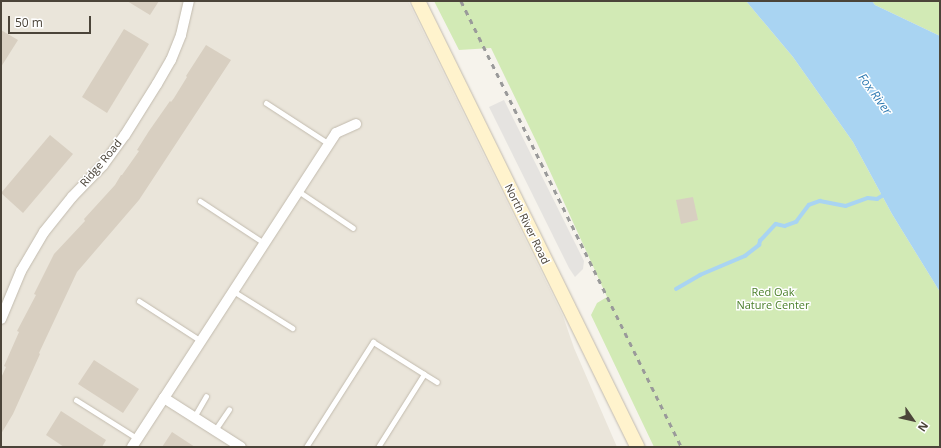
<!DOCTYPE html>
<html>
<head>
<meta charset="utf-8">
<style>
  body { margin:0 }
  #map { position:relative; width:941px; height:448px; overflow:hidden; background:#f6f3ec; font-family:"Open Sans",sans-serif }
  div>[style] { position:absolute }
  .residential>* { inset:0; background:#eae5da }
  .green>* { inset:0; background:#d2eab5 }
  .parking>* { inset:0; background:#e5e3e0 }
  .water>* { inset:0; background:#a9d4f2 }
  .stream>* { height:3.5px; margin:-1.75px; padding:0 1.75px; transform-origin:1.75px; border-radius:1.75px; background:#a9d4f2 }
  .building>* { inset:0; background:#d8cfc1 }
  .roads { filter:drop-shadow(0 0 1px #c2bbae) drop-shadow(0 0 1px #c2bbae) }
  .service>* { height:5px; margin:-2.5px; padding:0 2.5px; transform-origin:2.5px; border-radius:2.5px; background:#fff }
  .minor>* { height:10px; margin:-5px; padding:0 5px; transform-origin:5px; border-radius:5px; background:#fff }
  .secondary>* { height:14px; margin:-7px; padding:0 7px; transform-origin:7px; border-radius:7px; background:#fff3cd }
  .rail>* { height:3px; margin-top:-1.5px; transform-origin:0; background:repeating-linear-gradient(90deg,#9a9a9a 0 5px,transparent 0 10px) }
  span { translate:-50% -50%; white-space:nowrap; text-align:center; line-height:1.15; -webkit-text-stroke:3px #fff; paint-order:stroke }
  .street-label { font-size:11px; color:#4b4439 }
  .park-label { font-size:11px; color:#4a7f2a }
  .water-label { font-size:12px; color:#2e7ab2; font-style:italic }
  .frame { position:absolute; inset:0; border:2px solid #4b4439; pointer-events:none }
  .north { position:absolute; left:893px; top:400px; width:40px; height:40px; -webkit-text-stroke:3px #fff; paint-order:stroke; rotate:124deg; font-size:11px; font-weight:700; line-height:16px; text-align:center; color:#4b4439 }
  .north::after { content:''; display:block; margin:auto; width:14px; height:18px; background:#4b4439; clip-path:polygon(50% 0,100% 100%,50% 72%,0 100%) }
  .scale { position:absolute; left:8px; top:16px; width:83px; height:18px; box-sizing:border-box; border:2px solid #4b4439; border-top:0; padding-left:5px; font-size:12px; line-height:14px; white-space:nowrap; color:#4b4439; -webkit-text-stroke:3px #fff; paint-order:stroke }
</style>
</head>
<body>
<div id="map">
  <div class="residential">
    <div style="clip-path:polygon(1px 1px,408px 1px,563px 316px,574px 348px,617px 447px,1px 447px)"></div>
  </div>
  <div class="green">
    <div style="clip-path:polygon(434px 1px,746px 1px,793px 57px,853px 142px,892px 214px,940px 292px,940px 447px,654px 447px,591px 315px,597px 303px,607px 297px,538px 145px,491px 48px,459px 50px)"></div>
    <div style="clip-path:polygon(872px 1px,940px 1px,940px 36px,875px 5px)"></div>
  </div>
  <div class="parking">
    <div style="clip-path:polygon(504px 100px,584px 261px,583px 269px,575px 277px,569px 268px,489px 107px)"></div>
  </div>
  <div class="water">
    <div style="clip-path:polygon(746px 1px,872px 1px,875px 5px,940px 36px,940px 292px,892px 214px,853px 142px,793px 57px)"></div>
  </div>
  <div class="stream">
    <div style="left:676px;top:289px;width:28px;rotate:-30deg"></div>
    <div style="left:700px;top:275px;width:49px;rotate:-22.9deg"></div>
    <div style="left:745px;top:256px;width:18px;rotate:-38deg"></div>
    <div style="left:759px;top:245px;width:4px;rotate:-76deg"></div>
    <div style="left:760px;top:241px;width:23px;rotate:-47deg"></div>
    <div style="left:776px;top:224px;width:9px;rotate:13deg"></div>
    <div style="left:785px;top:226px;width:12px;rotate:-20deg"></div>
    <div style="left:796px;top:222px;width:21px;rotate:-53deg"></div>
    <div style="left:809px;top:205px;width:12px;rotate:-20deg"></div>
    <div style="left:820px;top:201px;width:26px;rotate:11deg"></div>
    <div style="left:846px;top:206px;width:23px;rotate:-20deg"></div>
    <div style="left:868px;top:198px;width:9px;rotate:6deg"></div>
    <div style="left:877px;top:199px;width:6px;rotate:-31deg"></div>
  </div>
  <div class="building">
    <div style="clip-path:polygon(127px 1px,159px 1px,150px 15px)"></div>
    <div style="clip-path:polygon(124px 29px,149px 44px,107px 113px,82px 97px)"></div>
    <div style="clip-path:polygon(1px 30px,18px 40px,1px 67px)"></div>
    <div style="clip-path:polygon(206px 45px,231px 60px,139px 200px,77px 272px,39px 353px,40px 354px,13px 414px,1px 434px,1px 378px,6px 367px,4px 366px,19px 332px,17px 331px,36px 295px,34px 294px,54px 254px,85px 221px,84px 219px,115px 185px,121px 175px,122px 175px,139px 151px,137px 150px,149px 131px,170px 101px,171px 102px,174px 98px,187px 77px,186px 76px)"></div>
    <div style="clip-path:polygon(50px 135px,73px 154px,23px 213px,1px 193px)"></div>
    <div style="clip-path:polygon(693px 197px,698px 220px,681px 224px,676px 200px)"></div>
    <div style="clip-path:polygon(94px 360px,139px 389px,123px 413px,78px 384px)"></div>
    <div style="clip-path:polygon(61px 411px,106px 440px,102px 447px,64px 447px,46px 435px)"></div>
    <div style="clip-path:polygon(172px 432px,195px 447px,162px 447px)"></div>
  </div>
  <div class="roads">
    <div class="service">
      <div style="left:266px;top:103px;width:75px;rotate:33.1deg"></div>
      <div style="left:298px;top:191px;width:66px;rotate:33.9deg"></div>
      <div style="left:200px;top:201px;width:77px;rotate:33.3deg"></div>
      <div style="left:233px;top:291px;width:70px;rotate:32.1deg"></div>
      <div style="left:139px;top:301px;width:74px;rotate:32.8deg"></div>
      <div style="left:424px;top:374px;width:15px;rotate:32deg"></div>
      <div style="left:76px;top:400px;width:73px;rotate:32.2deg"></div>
      <div style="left:194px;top:417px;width:24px;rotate:-60deg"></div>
      <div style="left:215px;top:430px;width:25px;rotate:-56deg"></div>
      <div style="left:306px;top:447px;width:125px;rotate:-57.5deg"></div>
      <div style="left:373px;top:342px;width:60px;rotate:32.1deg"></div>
      <div style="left:424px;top:374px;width:86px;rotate:122.2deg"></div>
    </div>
    <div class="minor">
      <div style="left:1px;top:319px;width:52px;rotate:-67.4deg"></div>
      <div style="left:21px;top:271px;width:45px;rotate:-59.5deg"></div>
      <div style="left:44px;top:232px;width:45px;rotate:-51.3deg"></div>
      <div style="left:72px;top:197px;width:45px;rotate:-45.9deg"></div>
      <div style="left:103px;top:165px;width:37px;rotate:-54deg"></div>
      <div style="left:125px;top:135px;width:60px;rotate:-57.9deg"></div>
      <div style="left:157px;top:84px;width:28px;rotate:-60deg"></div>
      <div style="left:171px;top:60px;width:27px;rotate:-68deg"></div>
      <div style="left:181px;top:35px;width:35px;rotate:-77deg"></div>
      <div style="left:164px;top:398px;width:316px;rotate:-57deg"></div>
      <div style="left:336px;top:133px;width:22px;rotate:-24deg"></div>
      <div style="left:132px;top:447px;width:59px;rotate:-56.9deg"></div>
      <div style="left:164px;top:398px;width:91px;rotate:32.5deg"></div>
    </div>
    <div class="secondary">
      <div style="left:418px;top:1px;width:497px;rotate:63.8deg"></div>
    </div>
  </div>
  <div class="rail">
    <div style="left:461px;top:1px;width:497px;rotate:63.7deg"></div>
  </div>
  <div class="street-label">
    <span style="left:101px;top:163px;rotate:-50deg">Ridge Road</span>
    <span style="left:527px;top:224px;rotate:64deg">North River Road</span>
  </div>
  <div class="park-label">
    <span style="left:773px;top:299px">Red Oak<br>Nature Center</span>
  </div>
  <div class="water-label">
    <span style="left:875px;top:94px;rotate:54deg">Fox River</span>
  </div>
  <div class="frame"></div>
  <div class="north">N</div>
  <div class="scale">50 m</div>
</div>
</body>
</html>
